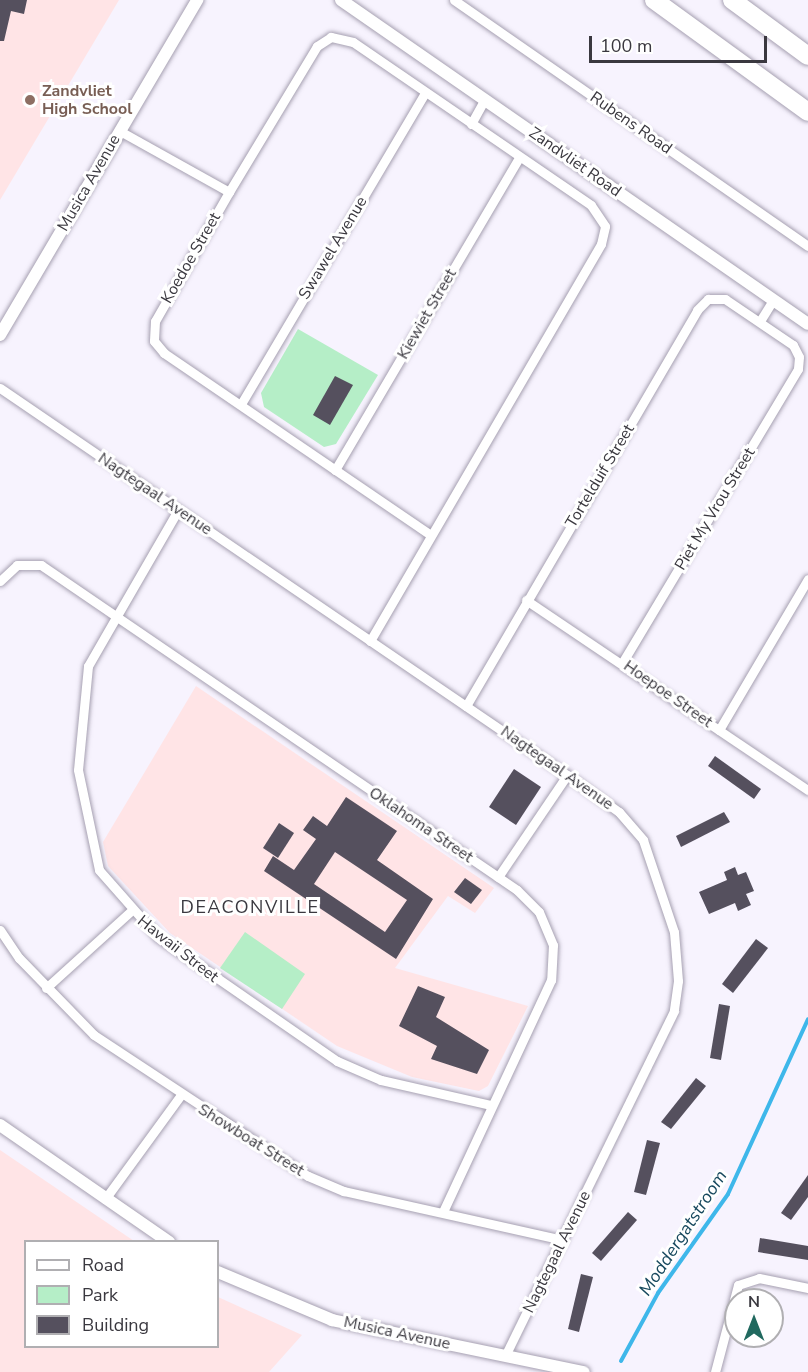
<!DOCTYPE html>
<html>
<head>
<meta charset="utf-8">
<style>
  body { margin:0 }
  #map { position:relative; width:808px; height:1372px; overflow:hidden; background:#f7f3fe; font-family:"Nunito Sans",sans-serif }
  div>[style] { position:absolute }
  .education>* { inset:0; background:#ffe4e6 }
  .green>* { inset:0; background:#b5eec7 }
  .stream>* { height:4px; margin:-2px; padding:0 2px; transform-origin:2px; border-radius:2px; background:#3eb7ea }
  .building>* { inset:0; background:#55505e }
  .roads { filter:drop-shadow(0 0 2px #a6a0b1) drop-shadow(0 0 2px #a6a0b1) }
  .minor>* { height:9px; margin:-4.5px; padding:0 4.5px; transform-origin:4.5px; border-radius:4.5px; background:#fff }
  .tertiary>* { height:12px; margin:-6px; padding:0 6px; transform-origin:6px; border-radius:6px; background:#fff }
  .motorway>* { height:18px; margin:-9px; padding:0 9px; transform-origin:9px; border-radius:9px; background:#fff }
  .dots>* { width:16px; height:16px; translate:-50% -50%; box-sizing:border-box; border:3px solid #fff; border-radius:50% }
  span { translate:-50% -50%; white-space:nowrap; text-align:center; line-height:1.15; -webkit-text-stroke:6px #fff; paint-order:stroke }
  .education-label { font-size:16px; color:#785e54; font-weight:700 }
  .left { translate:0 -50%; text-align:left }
  .street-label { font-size:16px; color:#3a383f }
  .neighbourhood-label { font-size:18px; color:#3a383f; letter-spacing:1.5px }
  .water-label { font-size:18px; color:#18495e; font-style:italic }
  .legend { position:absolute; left:24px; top:1240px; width:195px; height:108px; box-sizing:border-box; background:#fff; border:2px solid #b0afb2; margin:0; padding:8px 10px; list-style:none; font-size:18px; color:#3a383f }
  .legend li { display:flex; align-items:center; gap:12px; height:30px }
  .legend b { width:30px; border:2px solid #b0afb2 }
  .north { position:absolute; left:724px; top:1288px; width:60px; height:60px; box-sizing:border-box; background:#fff; border:2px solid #b0afb2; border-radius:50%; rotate:0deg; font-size:16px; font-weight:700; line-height:24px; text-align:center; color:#3a383f }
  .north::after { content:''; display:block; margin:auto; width:21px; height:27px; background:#21695f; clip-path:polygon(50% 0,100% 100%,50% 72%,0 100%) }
  .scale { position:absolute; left:589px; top:36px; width:178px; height:27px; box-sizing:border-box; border:3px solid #3a383f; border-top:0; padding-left:8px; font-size:18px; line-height:21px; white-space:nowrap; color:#3a383f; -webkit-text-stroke:4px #fff; paint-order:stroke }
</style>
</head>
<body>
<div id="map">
  <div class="education">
    <div style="clip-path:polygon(0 0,119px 0,0 200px)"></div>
    <div style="clip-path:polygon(196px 686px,494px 888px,475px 913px,448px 896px,395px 968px,528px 1006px,488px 1086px,479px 1091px,412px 1077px,337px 1046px,170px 933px,108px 866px,103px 842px)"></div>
    <div style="clip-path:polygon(0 1150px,134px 1241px,26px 1242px,26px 1346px,218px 1346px,218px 1297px,302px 1335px,269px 1372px,0 1372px)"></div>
  </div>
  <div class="green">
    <div style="clip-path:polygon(298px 329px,378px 375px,336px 444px,324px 447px,264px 407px,261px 393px)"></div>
    <div style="clip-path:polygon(245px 932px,305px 974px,282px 1009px,220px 968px)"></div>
  </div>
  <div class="stream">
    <div style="left:621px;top:1361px;width:77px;rotate:-61.4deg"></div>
    <div style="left:658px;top:1293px;width:121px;rotate:-54.7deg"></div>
    <div style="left:728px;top:1194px;width:192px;rotate:-65.4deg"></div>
  </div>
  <div class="building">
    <div style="clip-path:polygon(0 0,27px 0,24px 14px,11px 11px,4px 41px,0 41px)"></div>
    <div style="clip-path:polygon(335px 376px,353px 385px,330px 425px,313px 415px)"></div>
    <div style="clip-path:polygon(715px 756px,761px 789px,754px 799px,708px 766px)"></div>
    <div style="clip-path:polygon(514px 769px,541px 787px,516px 825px,489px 807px)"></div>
    <div style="clip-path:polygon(evenodd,346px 797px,397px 831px,377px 860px,433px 899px,396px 959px,264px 871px,273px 856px,294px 870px,316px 839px,303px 830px,313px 816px,327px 826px,346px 797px,335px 852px,407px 900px,385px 932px,314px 884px,335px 852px)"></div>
    <div style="clip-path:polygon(724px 812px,730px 822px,681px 847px,676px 836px)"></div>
    <div style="clip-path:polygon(279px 823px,294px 833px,278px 858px,263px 848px)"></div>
    <div style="clip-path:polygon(735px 867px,738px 875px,746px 872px,754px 891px,746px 894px,751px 905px,738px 911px,735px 903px,709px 914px,699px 892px,727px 880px,724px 872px)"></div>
    <div style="clip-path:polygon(465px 878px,482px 890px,471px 904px,454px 892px)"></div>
    <div style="clip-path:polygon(756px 939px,768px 948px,733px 993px,722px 984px)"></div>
    <div style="clip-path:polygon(418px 986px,445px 997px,436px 1017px,489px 1050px,477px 1074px,431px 1059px,437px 1046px,399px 1026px)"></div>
    <div style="clip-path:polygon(719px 1004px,730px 1006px,721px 1060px,710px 1058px)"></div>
    <div style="clip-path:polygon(696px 1078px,706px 1086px,671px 1129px,661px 1122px)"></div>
    <div style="clip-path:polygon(647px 1140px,660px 1143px,646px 1195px,634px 1192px)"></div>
    <div style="clip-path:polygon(808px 1175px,808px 1197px,791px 1220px,781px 1213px)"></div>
    <div style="clip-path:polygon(628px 1212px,637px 1220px,601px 1261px,592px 1253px)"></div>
    <div style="clip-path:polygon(760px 1238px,808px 1246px,808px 1260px,758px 1252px)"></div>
    <div style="clip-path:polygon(581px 1274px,593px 1277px,579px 1332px,568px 1329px)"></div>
  </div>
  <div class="roads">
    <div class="minor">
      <div style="left:454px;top:0;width:431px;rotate:34.8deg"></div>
      <div style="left:471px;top:124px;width:29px;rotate:-61deg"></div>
      <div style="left:120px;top:131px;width:125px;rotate:29.2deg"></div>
      <div style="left:760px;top:321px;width:25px;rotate:-58deg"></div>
      <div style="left:0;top:388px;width:686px;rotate:34.32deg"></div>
      <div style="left:567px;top:775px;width:64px;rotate:35.4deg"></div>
      <div style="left:619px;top:812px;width:37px;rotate:49deg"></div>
      <div style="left:643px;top:840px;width:97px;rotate:71.4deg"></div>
      <div style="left:674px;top:932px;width:49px;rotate:85.3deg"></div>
      <div style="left:678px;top:981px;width:30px;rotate:98deg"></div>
      <div style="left:674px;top:1011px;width:384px;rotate:116.1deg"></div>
      <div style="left:241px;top:404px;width:361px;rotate:-59.4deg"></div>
      <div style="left:335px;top:470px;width:361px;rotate:-59.5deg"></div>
      <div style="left:178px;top:510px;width:180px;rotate:120deg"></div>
      <div style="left:88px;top:666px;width:104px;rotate:95.5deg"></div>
      <div style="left:78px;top:770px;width:102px;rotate:78.1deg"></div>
      <div style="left:99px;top:870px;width:89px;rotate:48.6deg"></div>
      <div style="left:158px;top:937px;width:218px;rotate:34.7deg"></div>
      <div style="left:337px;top:1061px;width:48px;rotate:23.4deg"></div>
      <div style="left:381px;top:1080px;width:113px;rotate:12.8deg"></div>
      <div style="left:0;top:581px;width:23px;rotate:-43deg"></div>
      <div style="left:17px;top:565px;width:24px"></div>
      <div style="left:41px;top:565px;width:576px;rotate:34.32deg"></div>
      <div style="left:517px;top:890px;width:31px;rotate:45deg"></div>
      <div style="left:539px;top:912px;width:36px;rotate:67deg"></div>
      <div style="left:553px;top:945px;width:35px;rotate:93deg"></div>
      <div style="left:551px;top:980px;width:256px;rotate:115deg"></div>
      <div style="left:526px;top:600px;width:340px;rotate:34deg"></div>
      <div style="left:370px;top:641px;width:459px;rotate:-59.8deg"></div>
      <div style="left:601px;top:244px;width:18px;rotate:-77deg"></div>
      <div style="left:605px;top:226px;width:25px;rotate:-124deg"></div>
      <div style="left:591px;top:205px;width:288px;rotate:-145.6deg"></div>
      <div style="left:353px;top:42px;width:23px;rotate:-167deg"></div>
      <div style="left:331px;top:37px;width:17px;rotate:147deg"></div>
      <div style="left:317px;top:46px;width:170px;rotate:121.1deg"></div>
      <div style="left:229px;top:192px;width:149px;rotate:119.8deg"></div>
      <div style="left:155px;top:321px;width:20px;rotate:93deg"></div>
      <div style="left:154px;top:341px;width:16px;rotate:50deg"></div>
      <div style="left:164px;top:353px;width:321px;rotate:34.3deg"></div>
      <div style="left:466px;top:706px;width:458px;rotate:-59.7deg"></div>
      <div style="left:697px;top:310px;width:16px;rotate:-45deg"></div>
      <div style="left:708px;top:299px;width:17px"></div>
      <div style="left:725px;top:299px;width:82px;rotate:34.1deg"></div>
      <div style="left:793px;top:345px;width:13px;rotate:63deg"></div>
      <div style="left:799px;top:357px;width:12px;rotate:95deg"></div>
      <div style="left:798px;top:369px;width:343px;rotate:120.9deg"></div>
      <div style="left:719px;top:730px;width:175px;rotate:-59.5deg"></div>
      <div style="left:498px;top:877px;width:123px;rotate:-55.9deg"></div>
      <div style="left:0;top:930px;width:34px;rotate:56deg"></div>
      <div style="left:19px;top:958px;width:107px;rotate:45.8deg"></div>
      <div style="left:94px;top:1035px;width:256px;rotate:33.4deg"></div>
      <div style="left:308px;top:1176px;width:39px;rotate:23deg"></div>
      <div style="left:344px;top:1191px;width:224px;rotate:12.6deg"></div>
      <div style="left:46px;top:988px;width:115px;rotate:-42.2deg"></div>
      <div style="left:105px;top:1199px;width:127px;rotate:-53.9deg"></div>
      <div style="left:715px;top:1372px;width:90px;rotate:-75.2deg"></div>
      <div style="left:738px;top:1285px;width:22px;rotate:-18deg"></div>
      <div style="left:759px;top:1278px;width:50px;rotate:11.5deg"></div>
    </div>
    <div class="tertiary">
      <div style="left:341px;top:0;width:568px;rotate:34.75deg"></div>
      <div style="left:0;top:335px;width:389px;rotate:-59.5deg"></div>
      <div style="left:0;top:1125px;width:206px;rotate:34.7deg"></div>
      <div style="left:218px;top:1272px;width:124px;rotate:22.8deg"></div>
      <div style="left:332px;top:1320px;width:257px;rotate:11.7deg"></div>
    </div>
    <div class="motorway">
      <div style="left:654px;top:0;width:190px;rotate:36deg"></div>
      <div style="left:732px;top:0;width:94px;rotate:36.4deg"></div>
    </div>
  </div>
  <div class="dots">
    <div style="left:30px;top:100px;background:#8d6e63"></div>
  </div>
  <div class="education-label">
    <span class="left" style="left:42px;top:100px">Zandvliet<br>High School</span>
  </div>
  <div class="street-label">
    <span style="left:631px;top:123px;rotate:35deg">Rubens Road</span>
    <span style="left:575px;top:162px;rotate:35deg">Zandvliet Road</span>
    <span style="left:89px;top:183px;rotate:-60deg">Musica Avenue</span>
    <span style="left:333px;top:248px;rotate:-59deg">Swawel Avenue</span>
    <span style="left:191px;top:258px;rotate:-60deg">Koedoe Street</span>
    <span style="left:427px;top:314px;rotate:-60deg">Kiewiet Street</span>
    <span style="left:600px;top:476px;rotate:-59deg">Tortelduif Street</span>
    <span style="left:155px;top:494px;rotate:34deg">Nagtegaal Avenue</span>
    <span style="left:715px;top:509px;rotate:-59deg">Piet My Vrou Street</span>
    <span style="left:668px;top:694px;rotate:35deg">Hoepoe Street</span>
    <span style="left:557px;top:768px;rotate:35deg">Nagtegaal Avenue</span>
    <span style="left:421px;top:825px;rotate:34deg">Oklahoma Street</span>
    <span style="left:178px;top:949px;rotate:38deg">Hawaii Street</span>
    <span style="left:251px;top:1140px;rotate:32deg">Showboat Street</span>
    <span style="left:557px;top:1252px;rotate:-64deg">Nagtegaal Avenue</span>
    <span style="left:397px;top:1333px;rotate:12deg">Musica Avenue</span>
  </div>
  <div class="neighbourhood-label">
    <span style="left:250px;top:907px">DEACONVILLE</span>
  </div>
  <div class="water-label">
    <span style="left:683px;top:1233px;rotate:-57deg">Moddergatstroom</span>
  </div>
  <ul class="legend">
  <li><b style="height:8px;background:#fff"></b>Road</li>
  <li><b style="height:16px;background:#b5eec7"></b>Park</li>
  <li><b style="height:16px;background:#55505e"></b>Building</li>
  </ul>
  <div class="north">N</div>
  <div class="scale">100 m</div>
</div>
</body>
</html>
